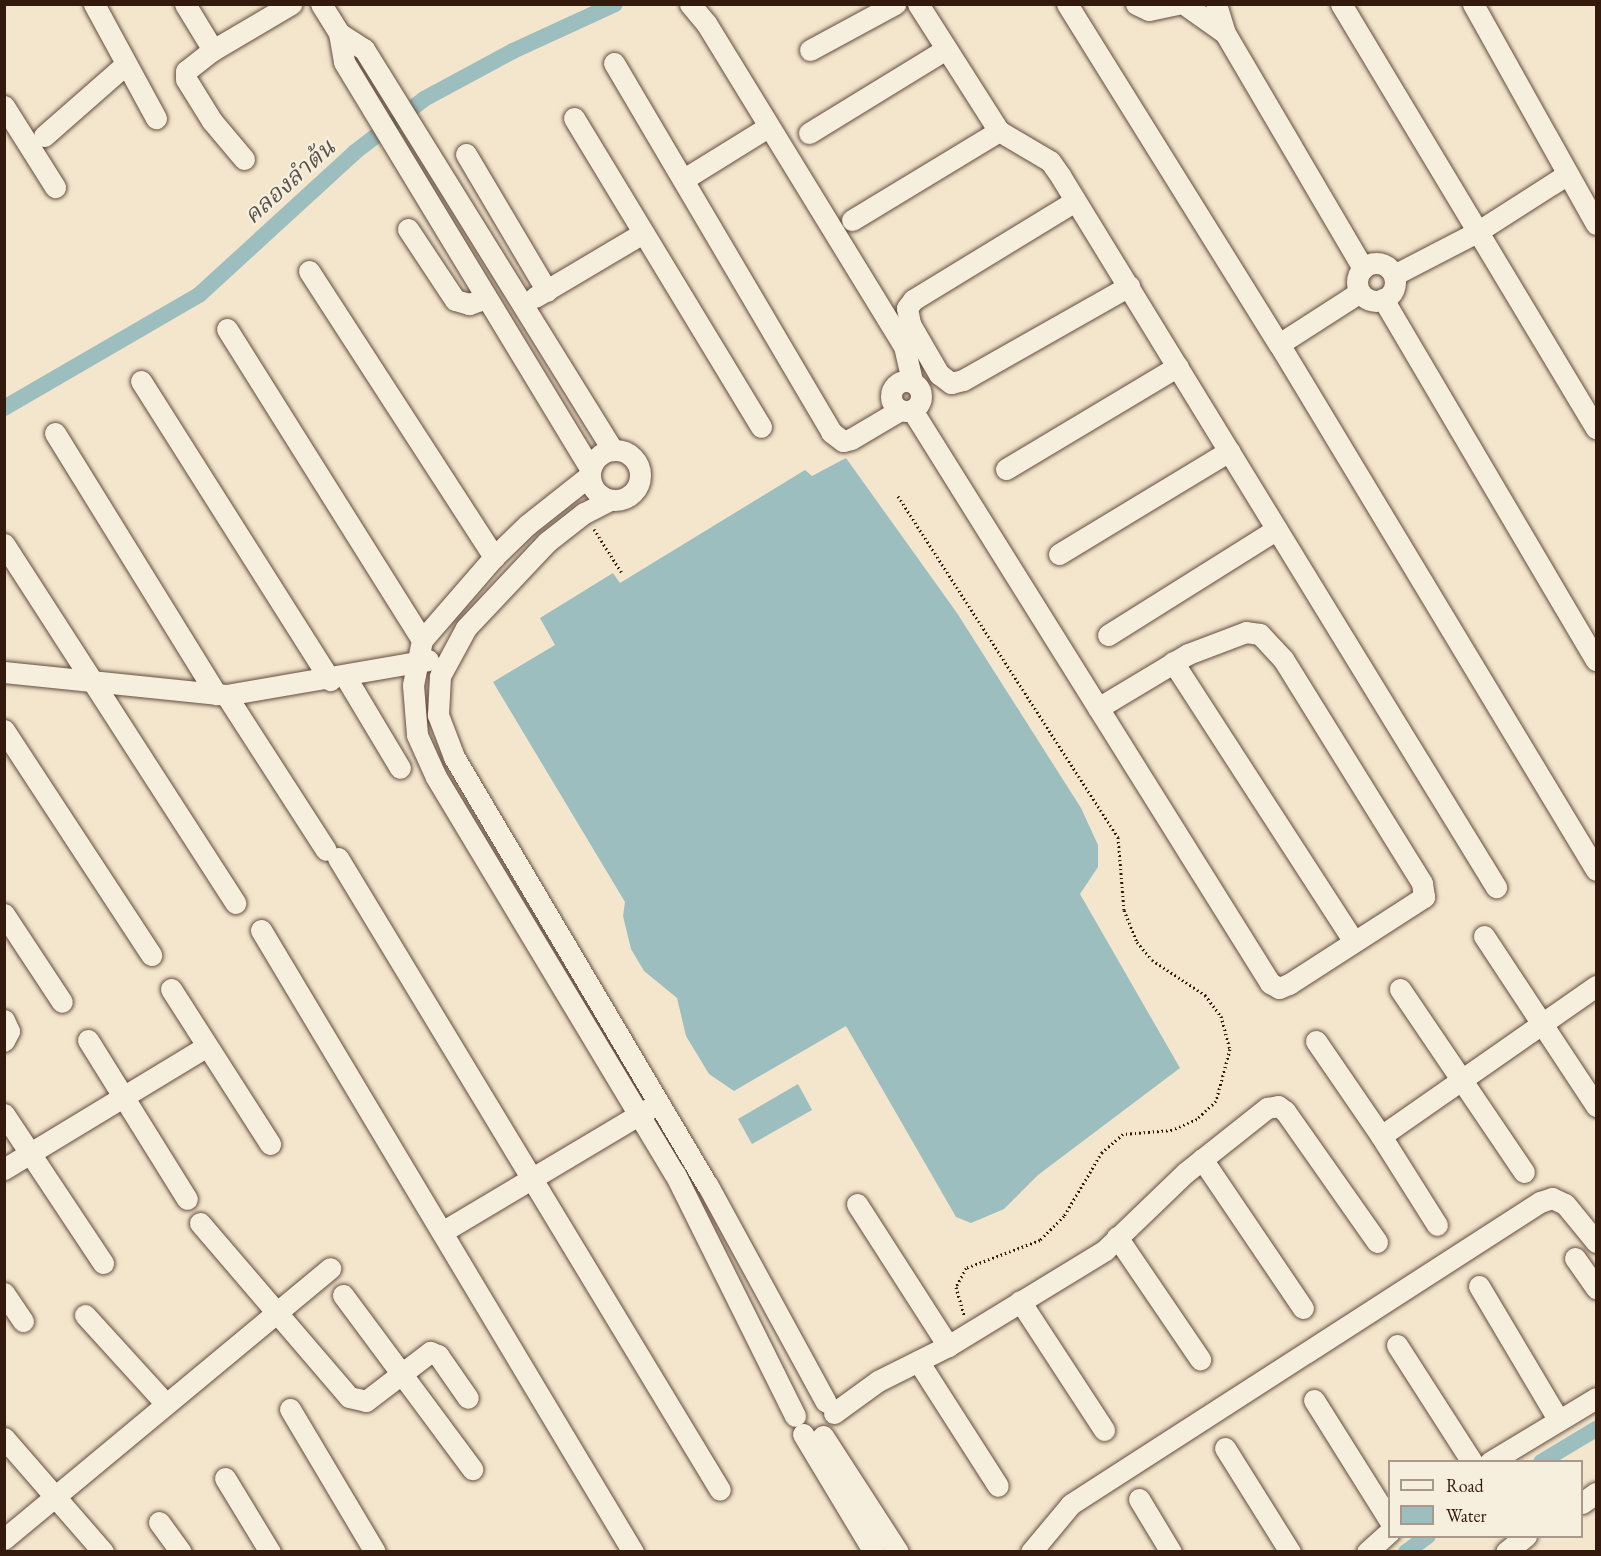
<!DOCTYPE html>
<html>
<head>
<meta charset="utf-8">
<style>
  body { margin:0 }
  #map { position:relative; width:1601px; height:1556px; overflow:hidden; background:#f3e6cd; font-family:"EB Garamond","Noto Serif Thai",serif }
  div>[style] { position:absolute }
  .water>* { inset:0; background:#9dbebf }
  .canal>* { height:16px; margin:-8px; padding:0 8px; transform-origin:8px; border-radius:8px; background:#9dbebf }
  .path>* { height:3px; margin-top:-1.5px; transform-origin:0; background:repeating-linear-gradient(90deg,#34190d 0 1.5px,transparent 0 4.5px) }
  .roads { filter:drop-shadow(0 0 2px #644c3d) drop-shadow(0 0 2px #644c3d) }
  .minor>* { height:21px; margin:-10.5px; padding:0 10.5px; transform-origin:10.5px; border-radius:10.5px; background:#f7efde }
  .minor>.ring { margin:-10.5px; padding:0; box-sizing:content-box; background:none; border:21px solid #f7efde; border-radius:50% }
  span { translate:-50% -50%; white-space:nowrap; text-align:center; line-height:1.15; -webkit-text-stroke:4.5px #f7efde; paint-order:stroke }
  .water-label { font-size:24px; color:#59534b; font-style:italic }
  .frame { position:absolute; inset:0; border:6px solid #34190d; pointer-events:none }
  .legend { position:absolute; left:1388px; top:1460px; width:195px; height:78px; box-sizing:border-box; background:#f7efde; border:2px solid #a9998a; margin:0; padding:8px 10px; list-style:none; font-size:18px; color:#34190d }
  .legend li { display:flex; align-items:center; gap:12px; height:30px }
  .legend b { width:30px; border:2px solid #a9998a }
</style>
</head>
<body>
<div id="map">
  <div class="water">
    <div style="clip-path:polygon(846px 458px,957px 613px,1081px 808px,1098px 845px,1098px 867px,1080px 894px,1180px 1068px,1038px 1175px,1004px 1209px,971px 1223px,956px 1217px,846px 1026px,734px 1091px,709px 1074px,686px 1036px,677px 998px,644px 971px,631px 949px,623px 916px,625px 902px,493px 682px,555px 645px,540px 618px,613px 573px,620px 583px,805px 470px,812px 476px)"></div>
    <div style="clip-path:polygon(798px 1084px,812px 1110px,752px 1144px,738px 1119px)"></div>
  </div>
  <div class="canal">
    <div style="left:4px;top:408px;width:225px;rotate:-30.1deg"></div>
    <div style="left:199px;top:295px;width:212px;rotate:-42.5deg"></div>
    <div style="left:355px;top:152px;width:87px;rotate:-37.5deg"></div>
    <div style="left:424px;top:99px;width:101px;rotate:-28.3deg"></div>
    <div style="left:513px;top:51px;width:112px;rotate:-24.7deg"></div>
    <div style="left:1541px;top:1462px;width:64px;rotate:-31deg"></div>
    <div style="left:1406px;top:1552px;width:27px;rotate:-36deg"></div>
  </div>
  <div class="path">
    <div style="left:898px;top:496px;width:406px;rotate:57.2deg"></div>
    <div style="left:1118px;top:837px;width:73px;rotate:85.3deg"></div>
    <div style="left:1124px;top:910px;width:35px;rotate:68deg"></div>
    <div style="left:1137px;top:942px;width:23px;rotate:50deg"></div>
    <div style="left:1152px;top:960px;width:64px;rotate:33.4deg"></div>
    <div style="left:1205px;top:995px;width:26px;rotate:53deg"></div>
    <div style="left:1221px;top:1016px;width:34px;rotate:75deg"></div>
    <div style="left:1230px;top:1049px;width:54px;rotate:105.1deg"></div>
    <div style="left:1216px;top:1101px;width:26px;rotate:137deg"></div>
    <div style="left:1197px;top:1119px;width:27px;rotate:156deg"></div>
    <div style="left:1172px;top:1130px;width:49px;rotate:175.3deg"></div>
    <div style="left:1123px;top:1134px;width:28px;rotate:139deg"></div>
    <div style="left:1102px;top:1152px;width:74px;rotate:120.7deg"></div>
    <div style="left:1064px;top:1216px;width:34px;rotate:135deg"></div>
    <div style="left:1040px;top:1240px;width:79px;rotate:159.3deg"></div>
    <div style="left:966px;top:1268px;width:21px;rotate:118deg"></div>
    <div style="left:956px;top:1287px;width:29px;rotate:74deg"></div>
    <div style="left:594px;top:529px;width:52px;rotate:57.5deg"></div>
  </div>
  <div class="roads">
    <div class="minor">
      <div style="left:94px;top:4px;width:130px;rotate:61.5deg"></div>
      <div style="left:185px;top:4px;width:54px;rotate:58.7deg"></div>
      <div style="left:321px;top:4px;width:34px;rotate:58deg"></div>
      <div style="left:339px;top:33px;width:29px;rotate:80deg"></div>
      <div style="left:344px;top:62px;width:475px;rotate:58.8deg"></div>
      <div style="left:690px;top:4px;width:25px;rotate:50deg"></div>
      <div style="left:706px;top:23px;width:379px;rotate:58.5deg"></div>
      <div style="left:904px;top:346px;width:37px;rotate:77deg"></div>
      <div style="left:918px;top:4px;width:151px;rotate:57.5deg"></div>
      <div style="left:999px;top:131px;width:59px;rotate:30.5deg"></div>
      <div style="left:1050px;top:161px;width:19px;rotate:55deg"></div>
      <div style="left:1061px;top:177px;width:833px;rotate:58.51deg"></div>
      <div style="left:1067px;top:4px;width:401px;rotate:58.1deg"></div>
      <div style="left:1279px;top:344px;width:614px;rotate:58.92deg"></div>
      <div style="left:1136px;top:4px;width:14px;rotate:25deg"></div>
      <div style="left:1149px;top:10px;width:29px;rotate:-12deg"></div>
      <div style="left:1184px;top:4px;width:50px;rotate:35.3deg"></div>
      <div style="left:1225px;top:33px;width:273px;rotate:59.6deg"></div>
      <div style="left:1216px;top:4px;width:30px;rotate:73deg"></div>
      <div style="left:1341px;top:4px;width:495px;rotate:59deg"></div>
      <div style="left:1473px;top:4px;width:252px;rotate:60.8deg"></div>
      <div style="left:339px;top:33px;width:30px;rotate:33deg"></div>
      <div style="left:364px;top:49px;width:472px;rotate:58.2deg"></div>
      <div style="left:810px;top:50px;width:97px;rotate:-28.4deg"></div>
      <div style="left:614px;top:63px;width:428px;rotate:59.5deg"></div>
      <div style="left:831px;top:432px;width:15px;rotate:37deg"></div>
      <div style="left:843px;top:441px;width:8px;rotate:-14deg"></div>
      <div style="left:851px;top:439px;width:57px;rotate:-30.6deg"></div>
      <div style="left:4px;top:106px;width:96px;rotate:57.8deg"></div>
      <div style="left:574px;top:118px;width:361px;rotate:58.8deg"></div>
      <div style="left:809px;top:133px;width:161px;rotate:-31.5deg"></div>
      <div style="left:44px;top:136px;width:109px;rotate:-41.3deg"></div>
      <div style="left:466px;top:154px;width:159px;rotate:59.4deg"></div>
      <div style="left:244px;top:159px;width:50px;rotate:-130.1deg"></div>
      <div style="left:212px;top:121px;width:49px;rotate:-121.8deg"></div>
      <div style="left:186px;top:79px;width:8px;rotate:-90deg"></div>
      <div style="left:186px;top:71px;width:34px;rotate:-38deg"></div>
      <div style="left:213px;top:50px;width:91px;rotate:-30.5deg"></div>
      <div style="left:684px;top:179px;width:99px;rotate:-31.8deg"></div>
      <div style="left:1075px;top:201px;width:190px;rotate:148.6deg"></div>
      <div style="left:913px;top:300px;width:10px;rotate:127deg"></div>
      <div style="left:907px;top:308px;width:16px;rotate:79deg"></div>
      <div style="left:910px;top:324px;width:58px;rotate:59.9deg"></div>
      <div style="left:939px;top:374px;width:15px;rotate:37deg"></div>
      <div style="left:951px;top:383px;width:12px;rotate:-14deg"></div>
      <div style="left:963px;top:380px;width:191px;rotate:-29.5deg"></div>
      <div style="left:852px;top:220px;width:172px;rotate:-31.2deg"></div>
      <div style="left:408px;top:229px;width:85px;rotate:56.5deg"></div>
      <div style="left:455px;top:300px;width:15px;rotate:16deg"></div>
      <div style="left:469px;top:304px;width:18px;rotate:-19deg"></div>
      <div class="ring" style="left:1357px;top:263px;width:17px;height:17px"></div>
      <div style="left:309px;top:271px;width:341px;rotate:57.1deg"></div>
      <div style="left:1394px;top:275px;width:93px;rotate:-27.4deg"></div>
      <div style="left:1477px;top:232px;width:106px;rotate:-32.6deg"></div>
      <div style="left:535px;top:297px;width:126px;rotate:-30.7deg"></div>
      <div style="left:1383px;top:299px;width:419px;rotate:59.5deg"></div>
      <div style="left:227px;top:329px;width:367px;rotate:57.9deg"></div>
      <div style="left:1279px;top:344px;width:96px;rotate:-32.7deg"></div>
      <div class="ring" style="left:891px;top:381px;width:9px;height:9px"></div>
      <div style="left:141px;top:381px;width:354px;rotate:57.7deg"></div>
      <div style="left:912px;top:410px;width:676px;rotate:58deg"></div>
      <div style="left:1270px;top:983px;width:10px;rotate:29deg"></div>
      <div style="left:1279px;top:988px;width:11px;rotate:-22deg"></div>
      <div style="left:1289px;top:984px;width:161px;rotate:-32.8deg"></div>
      <div style="left:1424px;top:897px;width:14px;rotate:-98deg"></div>
      <div style="left:1422px;top:883px;width:264px;rotate:-121.8deg"></div>
      <div style="left:1283px;top:659px;width:34px;rotate:-133deg"></div>
      <div style="left:1260px;top:634px;width:14px;rotate:-172deg"></div>
      <div style="left:1246px;top:632px;width:62px;rotate:159.2deg"></div>
      <div style="left:1188px;top:654px;width:105px;rotate:149deg"></div>
      <div style="left:55px;top:433px;width:307px;rotate:58.3deg"></div>
      <div class="ring" style="left:590px;top:450px;width:29px;height:29px"></div>
      <div style="left:1006px;top:469px;width:200px;rotate:-30.9deg"></div>
      <div style="left:589px;top:476px;width:79px;rotate:141.7deg"></div>
      <div style="left:527px;top:525px;width:46px;rotate:135.9deg"></div>
      <div style="left:494px;top:557px;width:110px;rotate:130.9deg"></div>
      <div style="left:422px;top:640px;width:46px;rotate:101.3deg"></div>
      <div style="left:413px;top:685px;width:50px;rotate:85.4deg"></div>
      <div style="left:417px;top:735px;width:46px;rotate:65.7deg"></div>
      <div style="left:436px;top:777px;width:463px;rotate:59deg"></div>
      <div style="left:675px;top:1174px;width:270px;rotate:63.6deg"></div>
      <div style="left:610px;top:500px;width:29px;rotate:153deg"></div>
      <div style="left:584px;top:513px;width:47px;rotate:141.9deg"></div>
      <div style="left:547px;top:542px;width:118px;rotate:133.3deg"></div>
      <div style="left:466px;top:628px;width:55px;rotate:118.4deg"></div>
      <div style="left:440px;top:676px;width:39px;rotate:93deg"></div>
      <div style="left:438px;top:715px;width:45px;rotate:69.1deg"></div>
      <div style="left:454px;top:757px;width:496px;rotate:59.4deg"></div>
      <div style="left:707px;top:1184px;width:248px;rotate:61.4deg"></div>
      <div style="left:4px;top:544px;width:427px;rotate:57.2deg"></div>
      <div style="left:1059px;top:554px;width:199px;rotate:-31.2deg"></div>
      <div style="left:1108px;top:635px;width:199px;rotate:-32.1deg"></div>
      <div style="left:1173px;top:662px;width:333px;rotate:57.1deg"></div>
      <div style="left:4px;top:672px;width:223px;rotate:5.9deg"></div>
      <div style="left:226px;top:695px;width:205px;rotate:-9.8deg"></div>
      <div style="left:345px;top:676px;width:107px;rotate:59.1deg"></div>
      <div style="left:226px;top:695px;width:184px;rotate:57.2deg"></div>
      <div style="left:4px;top:730px;width:269px;rotate:56.8deg"></div>
      <div style="left:338px;top:858px;width:738px;rotate:58.85deg"></div>
      <div style="left:4px;top:914px;width:105px;rotate:56.6deg"></div>
      <div style="left:261px;top:930px;width:725px;rotate:59.12deg"></div>
      <div style="left:1484px;top:936px;width:204px;rotate:56.6deg"></div>
      <div style="left:171px;top:989px;width:184px;rotate:57.4deg"></div>
      <div style="left:1400px;top:989px;width:221px;rotate:55.9deg"></div>
      <div style="left:4px;top:1020px;width:12px;rotate:66deg"></div>
      <div style="left:9px;top:1031px;width:11px;rotate:117deg"></div>
      <div style="left:88px;top:1040px;width:187px;rotate:58.1deg"></div>
      <div style="left:1316px;top:1041px;width:115px;rotate:55.6deg"></div>
      <div style="left:1381px;top:1136px;width:262px;rotate:-34.9deg"></div>
      <div style="left:4px;top:1114px;width:179px;rotate:56.4deg"></div>
      <div style="left:1381px;top:1136px;width:105px;rotate:57.8deg"></div>
      <div style="left:1202px;top:1159px;width:180px;rotate:55.9deg"></div>
      <div style="left:4px;top:1169px;width:237px;rotate:-31.2deg"></div>
      <div style="left:857px;top:1204px;width:169px;rotate:57.3deg"></div>
      <div style="left:200px;top:1223px;width:229px;rotate:49.4deg"></div>
      <div style="left:349px;top:1397px;width:17px;rotate:13deg"></div>
      <div style="left:366px;top:1401px;width:81px;rotate:-37.4deg"></div>
      <div style="left:430px;top:1352px;width:9px;rotate:21deg"></div>
      <div style="left:438px;top:1355px;width:52px;rotate:55.1deg"></div>
      <div style="left:442px;top:1232px;width:242px;rotate:-30.8deg"></div>
      <div style="left:1117px;top:1237px;width:148px;rotate:55.8deg"></div>
      <div style="left:1575px;top:1258px;width:37px;rotate:55deg"></div>
      <div style="left:1479px;top:1286px;width:155px;rotate:59.3deg"></div>
      <div style="left:4px;top:1293px;width:34px;rotate:56deg"></div>
      <div style="left:343px;top:1295px;width:217px;rotate:53.4deg"></div>
      <div style="left:1020px;top:1301px;width:154px;rotate:56.9deg"></div>
      <div style="left:85px;top:1315px;width:120px;rotate:47.7deg"></div>
      <div style="left:1397px;top:1345px;width:139px;rotate:57.3deg"></div>
      <div style="left:918px;top:1361px;width:148px;rotate:57.4deg"></div>
      <div style="left:1314px;top:1400px;width:143px;rotate:57.9deg"></div>
      <div style="left:290px;top:1409px;width:166px;rotate:59.3deg"></div>
      <div style="left:834px;top:1413px;width:54px;rotate:-36deg"></div>
      <div style="left:878px;top:1381px;width:78px;rotate:-26.6deg"></div>
      <div style="left:948px;top:1346px;width:184px;rotate:-31.4deg"></div>
      <div style="left:1105px;top:1250px;width:111px;rotate:-43.9deg"></div>
      <div style="left:1185px;top:1173px;width:105px;rotate:-38.4deg"></div>
      <div style="left:1267px;top:1108px;width:11px;rotate:-10deg"></div>
      <div style="left:1278px;top:1106px;width:9px;rotate:36deg"></div>
      <div style="left:1285px;top:1111px;width:160px;rotate:54.9deg"></div>
      <div style="left:803px;top:1434px;width:138px;rotate:59deg"></div>
      <div style="left:823px;top:1436px;width:138px;rotate:57.1deg"></div>
      <div style="left:4px;top:1438px;width:151px;rotate:49deg"></div>
      <div style="left:1225px;top:1448px;width:123px;rotate:58deg"></div>
      <div style="left:1490px;top:1462px;width:124px;rotate:-31.1deg"></div>
      <div style="left:225px;top:1478px;width:87px;rotate:58.7deg"></div>
      <div style="left:1139px;top:1499px;width:62px;rotate:58.9deg"></div>
      <div style="left:1582px;top:1503px;width:17px;rotate:-36deg"></div>
      <div style="left:159px;top:1522px;width:37px;rotate:54deg"></div>
      <div style="left:4px;top:1539px;width:424px;rotate:-39.7deg"></div>
      <div style="left:1031px;top:1552px;width:62px;rotate:-50.2deg"></div>
      <div style="left:1071px;top:1504px;width:558px;rotate:-32.78deg"></div>
      <div style="left:1540px;top:1202px;width:13px;rotate:-18deg"></div>
      <div style="left:1552px;top:1198px;width:14px;rotate:25deg"></div>
      <div style="left:1565px;top:1204px;width:49px;rotate:50.8deg"></div>
      <div style="left:1367px;top:1552px;width:31px;rotate:-42deg"></div>
      <div style="left:1506px;top:1552px;width:26px;rotate:-39deg"></div>
    </div>
  </div>
  <div class="water-label">
    <span style="left:289px;top:181px;rotate:-42deg">คลองลำต้น</span>
  </div>
  <div class="frame"></div>
  <ul class="legend">
  <li><b style="height:8px;background:#f7efde"></b>Road</li>
  <li><b style="height:16px;background:#9dbebf"></b>Water</li>
  </ul>
</div>
</body>
</html>
